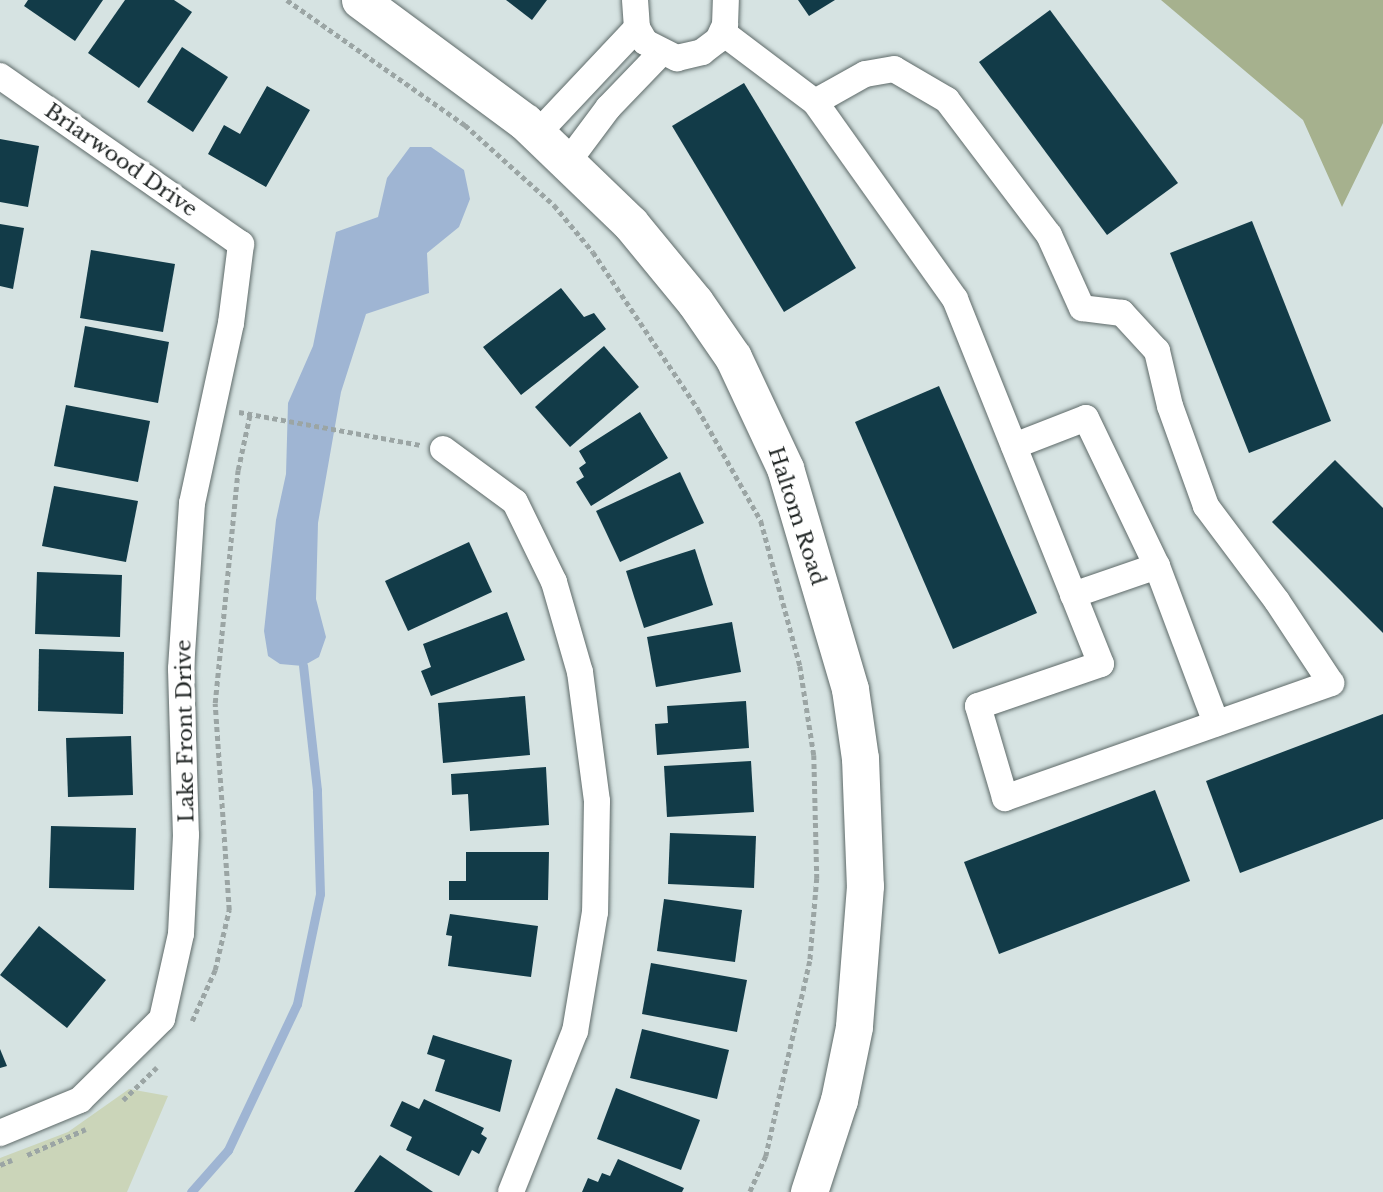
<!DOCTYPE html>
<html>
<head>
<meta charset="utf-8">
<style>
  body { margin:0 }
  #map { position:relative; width:1383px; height:1192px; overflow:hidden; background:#d6e3e2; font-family:"Libre Baskerville",serif }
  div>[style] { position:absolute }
  .green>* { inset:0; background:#cbd5b9 }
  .forest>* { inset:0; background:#a6b18e }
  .water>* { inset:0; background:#9fb5d3 }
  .stream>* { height:9px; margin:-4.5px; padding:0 4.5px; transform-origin:4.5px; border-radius:4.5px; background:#9fb5d3 }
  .building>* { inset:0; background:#123b48 }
  .path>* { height:4.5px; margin-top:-2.25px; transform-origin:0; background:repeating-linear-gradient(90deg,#9ba5a4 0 5px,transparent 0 8.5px) }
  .roads { filter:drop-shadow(0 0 2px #5e6a69) drop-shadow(0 0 2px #5e6a69) }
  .minor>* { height:26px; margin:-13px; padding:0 13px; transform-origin:13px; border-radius:13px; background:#fff }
  .secondary>* { height:37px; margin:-18.5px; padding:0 18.5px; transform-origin:18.5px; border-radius:18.5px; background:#fff }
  span { translate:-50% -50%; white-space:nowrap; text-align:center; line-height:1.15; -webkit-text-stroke:7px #fff; paint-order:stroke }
  .street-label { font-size:21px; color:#212625 }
</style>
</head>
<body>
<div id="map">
  <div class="green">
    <div style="clip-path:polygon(129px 1089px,168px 1096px,127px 1192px,0 1192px,0 1158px,68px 1132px)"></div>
  </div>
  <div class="forest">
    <div style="clip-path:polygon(1161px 0,1383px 0,1383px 123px,1342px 207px,1303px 120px)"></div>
  </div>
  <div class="water">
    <div style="clip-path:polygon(410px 147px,431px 147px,464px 170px,470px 199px,459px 227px,427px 253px,429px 293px,366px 314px,341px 392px,318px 523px,316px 599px,326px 637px,319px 657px,303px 666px,280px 664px,268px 656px,264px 631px,276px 520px,286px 474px,288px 403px,313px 346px,336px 232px,378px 217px,387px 178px)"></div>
  </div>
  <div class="stream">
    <div style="left:191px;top:1192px;width:56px;rotate:-48.6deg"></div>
    <div style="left:228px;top:1150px;width:161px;rotate:-64.7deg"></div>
    <div style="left:297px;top:1004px;width:112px;rotate:-78.2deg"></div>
    <div style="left:320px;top:894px;width:104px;rotate:-91.7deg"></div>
    <div style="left:317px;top:790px;width:125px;rotate:-96.4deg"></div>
  </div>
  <div class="building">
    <div style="clip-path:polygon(28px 0,103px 0,75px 41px,24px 6px)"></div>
    <div style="clip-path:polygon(125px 0,174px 0,192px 12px,139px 88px,88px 53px)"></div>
    <div style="clip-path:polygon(506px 0,547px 0,532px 20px)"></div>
    <div style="clip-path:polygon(798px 0,835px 0,809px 16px)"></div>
    <div style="clip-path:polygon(1050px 10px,1178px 183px,1107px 235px,979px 62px)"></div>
    <div style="clip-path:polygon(182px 47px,228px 77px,193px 132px,147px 102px)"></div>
    <div style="clip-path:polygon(744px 83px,856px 268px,784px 312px,672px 126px)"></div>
    <div style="clip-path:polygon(267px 86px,310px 110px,266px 187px,208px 154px,224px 125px,240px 134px)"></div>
    <div style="clip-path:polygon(0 139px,39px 146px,28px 207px,0 202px)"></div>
    <div style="clip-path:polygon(1252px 221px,1331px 421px,1249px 453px,1170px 253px)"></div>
    <div style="clip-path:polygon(0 224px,24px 228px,13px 289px,0 286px)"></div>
    <div style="clip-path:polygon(91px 250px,175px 264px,163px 332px,80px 318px)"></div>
    <div style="clip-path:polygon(561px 288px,584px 317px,594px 313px,606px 329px,521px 395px,483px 347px)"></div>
    <div style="clip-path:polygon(85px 326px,169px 342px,158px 403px,74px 387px)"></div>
    <div style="clip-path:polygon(604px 346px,639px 387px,570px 447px,535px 407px)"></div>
    <div style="clip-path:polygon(939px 386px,1037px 613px,953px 649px,855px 422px)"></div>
    <div style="clip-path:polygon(66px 405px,150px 421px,138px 482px,54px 466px)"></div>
    <div style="clip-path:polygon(640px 412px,668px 458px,591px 506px,576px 482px,584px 477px,579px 468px,586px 463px,579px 451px)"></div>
    <div style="clip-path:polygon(1335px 460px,1383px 508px,1383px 633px,1272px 522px)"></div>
    <div style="clip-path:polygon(680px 472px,704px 523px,620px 562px,596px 511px)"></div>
    <div style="clip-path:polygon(54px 486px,138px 501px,126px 562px,42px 546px)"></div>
    <div style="clip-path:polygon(469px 542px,492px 592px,408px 631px,385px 581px)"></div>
    <div style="clip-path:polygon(695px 549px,713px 605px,644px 628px,626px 571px)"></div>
    <div style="clip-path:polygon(37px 572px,122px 575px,120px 637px,35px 634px)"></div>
    <div style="clip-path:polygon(507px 612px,525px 660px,431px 696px,421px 671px,431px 667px,423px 644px)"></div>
    <div style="clip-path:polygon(732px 622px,741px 672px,656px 687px,647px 637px)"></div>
    <div style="clip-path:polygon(39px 649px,124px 652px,123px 714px,38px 711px)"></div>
    <div style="clip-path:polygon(525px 696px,530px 755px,443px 763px,438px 703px)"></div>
    <div style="clip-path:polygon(746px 701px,749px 748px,657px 755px,655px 724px,668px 723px,667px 706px)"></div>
    <div style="clip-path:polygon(1383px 714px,1383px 819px,1240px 873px,1206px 781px)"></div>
    <div style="clip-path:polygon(131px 736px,133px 795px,68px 797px,66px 738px)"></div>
    <div style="clip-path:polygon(751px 761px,754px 812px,667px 817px,664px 766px)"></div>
    <div style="clip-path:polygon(546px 767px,549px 825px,470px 831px,468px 794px,452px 795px,451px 774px)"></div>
    <div style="clip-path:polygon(1155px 790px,1190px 881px,999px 954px,964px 862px)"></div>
    <div style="clip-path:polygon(51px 826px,136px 828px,134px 890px,49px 888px)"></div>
    <div style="clip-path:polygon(670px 833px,756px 836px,754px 888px,668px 884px)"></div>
    <div style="clip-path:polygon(466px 852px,549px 852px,548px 900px,449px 900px,449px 881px,466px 881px)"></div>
    <div style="clip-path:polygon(664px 899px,742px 910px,735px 962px,657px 951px)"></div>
    <div style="clip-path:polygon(450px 914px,538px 926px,531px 977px,448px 966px,452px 936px,446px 935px)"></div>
    <div style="clip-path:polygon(39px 926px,106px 980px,67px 1028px,0 975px)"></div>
    <div style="clip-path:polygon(651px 963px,747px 980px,737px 1032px,642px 1014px)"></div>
    <div style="clip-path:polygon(642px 1029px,729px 1050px,717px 1099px,630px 1078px)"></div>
    <div style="clip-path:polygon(433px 1035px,512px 1060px,500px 1112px,435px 1091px,445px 1060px,427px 1054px)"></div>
    <div style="clip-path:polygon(0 1049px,7px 1066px,0 1068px)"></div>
    <div style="clip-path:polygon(616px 1088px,700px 1120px,681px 1170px,597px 1139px)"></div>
    <div style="clip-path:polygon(424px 1099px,484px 1128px,481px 1134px,487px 1138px,479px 1154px,472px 1150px,459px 1176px,406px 1150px,412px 1137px,390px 1126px,402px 1101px,419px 1109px)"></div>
    <div style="clip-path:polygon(380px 1155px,433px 1192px,354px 1192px)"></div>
    <div style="clip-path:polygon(618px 1159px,684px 1188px,682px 1192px,582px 1192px,588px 1178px,598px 1182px,602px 1173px,610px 1176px)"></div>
  </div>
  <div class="path">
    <div style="left:287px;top:0;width:218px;rotate:35.1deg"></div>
    <div style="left:465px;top:125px;width:120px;rotate:42deg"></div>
    <div style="left:554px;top:205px;width:61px;rotate:50.3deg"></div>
    <div style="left:593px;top:252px;width:189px;rotate:56.2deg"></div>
    <div style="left:698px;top:409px;width:129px;rotate:60.6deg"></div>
    <div style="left:761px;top:521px;width:150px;rotate:74.9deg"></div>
    <div style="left:800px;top:666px;width:90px;rotate:81.1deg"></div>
    <div style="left:814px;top:755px;width:123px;rotate:88.6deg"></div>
    <div style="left:817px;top:878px;width:83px;rotate:94.8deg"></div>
    <div style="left:810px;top:961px;width:200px;rotate:102.7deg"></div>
    <div style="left:766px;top:1156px;width:39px;rotate:114deg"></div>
    <div style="left:239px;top:412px;width:184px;rotate:10.3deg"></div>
    <div style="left:192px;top:1021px;width:56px;rotate:-65.7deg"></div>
    <div style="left:215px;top:970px;width:62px;rotate:-76.9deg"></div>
    <div style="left:229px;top:910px;width:207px;rotate:-93.9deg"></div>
    <div style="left:215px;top:703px;width:234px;rotate:-84.4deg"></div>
    <div style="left:238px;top:470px;width:57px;rotate:-77.9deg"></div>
    <div style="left:123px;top:1100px;width:47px;rotate:-44.1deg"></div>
    <div style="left:27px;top:1155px;width:64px;rotate:-23.8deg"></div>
    <div style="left:0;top:1165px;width:13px;rotate:-23deg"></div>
  </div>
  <div class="roads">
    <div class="minor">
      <div style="left:635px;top:0;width:28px;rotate:86deg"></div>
      <div style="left:637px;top:28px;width:16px;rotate:60deg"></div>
      <div style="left:645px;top:42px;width:36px;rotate:27deg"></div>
      <div style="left:677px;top:58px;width:26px;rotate:-13deg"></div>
      <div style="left:702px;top:52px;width:20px;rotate:-37deg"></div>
      <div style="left:718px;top:40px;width:17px;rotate:-65deg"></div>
      <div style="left:725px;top:25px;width:25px;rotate:-88deg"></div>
      <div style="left:722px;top:32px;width:116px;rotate:37deg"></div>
      <div style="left:815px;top:102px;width:242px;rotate:54.6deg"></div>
      <div style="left:955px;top:299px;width:393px;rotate:68.2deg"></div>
      <div style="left:1101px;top:664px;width:130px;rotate:161.1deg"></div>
      <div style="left:978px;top:706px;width:96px;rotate:73.6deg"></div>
      <div style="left:1005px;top:798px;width:346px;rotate:-19.4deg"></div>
      <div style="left:1331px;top:683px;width:98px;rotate:-123.4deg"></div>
      <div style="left:1277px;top:601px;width:119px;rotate:-126.8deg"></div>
      <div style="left:1206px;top:506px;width:106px;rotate:-109.8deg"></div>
      <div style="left:1170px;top:406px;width:57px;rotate:-103.3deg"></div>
      <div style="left:1157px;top:351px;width:52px;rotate:-132.6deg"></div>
      <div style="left:1122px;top:313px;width:40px;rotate:-172.9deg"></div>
      <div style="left:1082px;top:308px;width:80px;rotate:-114.3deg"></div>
      <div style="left:1049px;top:235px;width:169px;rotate:-127.1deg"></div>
      <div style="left:947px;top:100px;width:61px;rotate:-149.7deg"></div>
      <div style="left:894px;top:69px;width:29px;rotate:170deg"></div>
      <div style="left:865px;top:74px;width:57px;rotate:150.8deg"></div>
      <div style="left:0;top:76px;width:294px;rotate:34.9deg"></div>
      <div style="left:241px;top:244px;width:80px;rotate:97.2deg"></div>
      <div style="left:231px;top:323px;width:184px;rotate:102.2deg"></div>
      <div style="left:192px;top:503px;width:166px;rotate:93.8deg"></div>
      <div style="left:181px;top:669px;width:166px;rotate:88.3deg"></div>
      <div style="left:186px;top:835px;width:99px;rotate:92.9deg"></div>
      <div style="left:181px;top:934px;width:87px;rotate:102.6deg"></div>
      <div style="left:162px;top:1019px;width:115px;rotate:135.4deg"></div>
      <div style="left:80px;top:1100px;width:87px;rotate:157.6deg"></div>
      <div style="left:537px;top:134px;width:146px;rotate:-46.7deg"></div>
      <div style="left:567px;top:163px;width:69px;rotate:-53.3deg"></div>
      <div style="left:608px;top:108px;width:76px;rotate:-46.1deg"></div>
      <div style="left:1014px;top:446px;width:77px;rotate:-21.3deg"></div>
      <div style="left:1086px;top:418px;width:164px;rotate:64.4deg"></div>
      <div style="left:443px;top:449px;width:89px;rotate:36.4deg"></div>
      <div style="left:515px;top:502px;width:89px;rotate:64deg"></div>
      <div style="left:554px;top:582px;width:94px;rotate:73.9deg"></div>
      <div style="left:580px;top:672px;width:130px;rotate:82.5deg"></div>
      <div style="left:597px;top:801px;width:111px;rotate:91deg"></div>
      <div style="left:595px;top:912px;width:121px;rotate:99.5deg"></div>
      <div style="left:575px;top:1031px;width:173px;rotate:111.7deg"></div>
      <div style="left:1073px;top:595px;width:89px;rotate:-19deg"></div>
      <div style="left:1157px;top:566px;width:168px;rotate:69.4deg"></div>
    </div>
    <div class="secondary">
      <div style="left:360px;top:0;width:205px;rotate:36.5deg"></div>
      <div style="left:525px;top:122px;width:146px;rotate:43.9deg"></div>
      <div style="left:630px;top:223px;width:102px;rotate:50.6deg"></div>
      <div style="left:695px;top:302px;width:67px;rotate:55.4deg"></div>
      <div style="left:733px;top:357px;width:123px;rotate:64.9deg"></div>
      <div style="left:785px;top:468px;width:230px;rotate:73.6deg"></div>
      <div style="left:850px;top:689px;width:70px;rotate:81.8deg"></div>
      <div style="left:860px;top:758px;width:128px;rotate:87.8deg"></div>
      <div style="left:865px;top:886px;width:141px;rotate:94.5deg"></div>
      <div style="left:854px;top:1027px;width:75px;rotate:101.6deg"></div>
      <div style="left:839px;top:1100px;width:97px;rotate:108.1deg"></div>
    </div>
  </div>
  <div class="street-label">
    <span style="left:121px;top:160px;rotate:35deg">Briarwood Drive</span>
    <span style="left:797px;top:516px;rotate:72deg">Haltom Road</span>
    <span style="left:185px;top:731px;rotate:-91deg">Lake Front Drive</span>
  </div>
</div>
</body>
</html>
